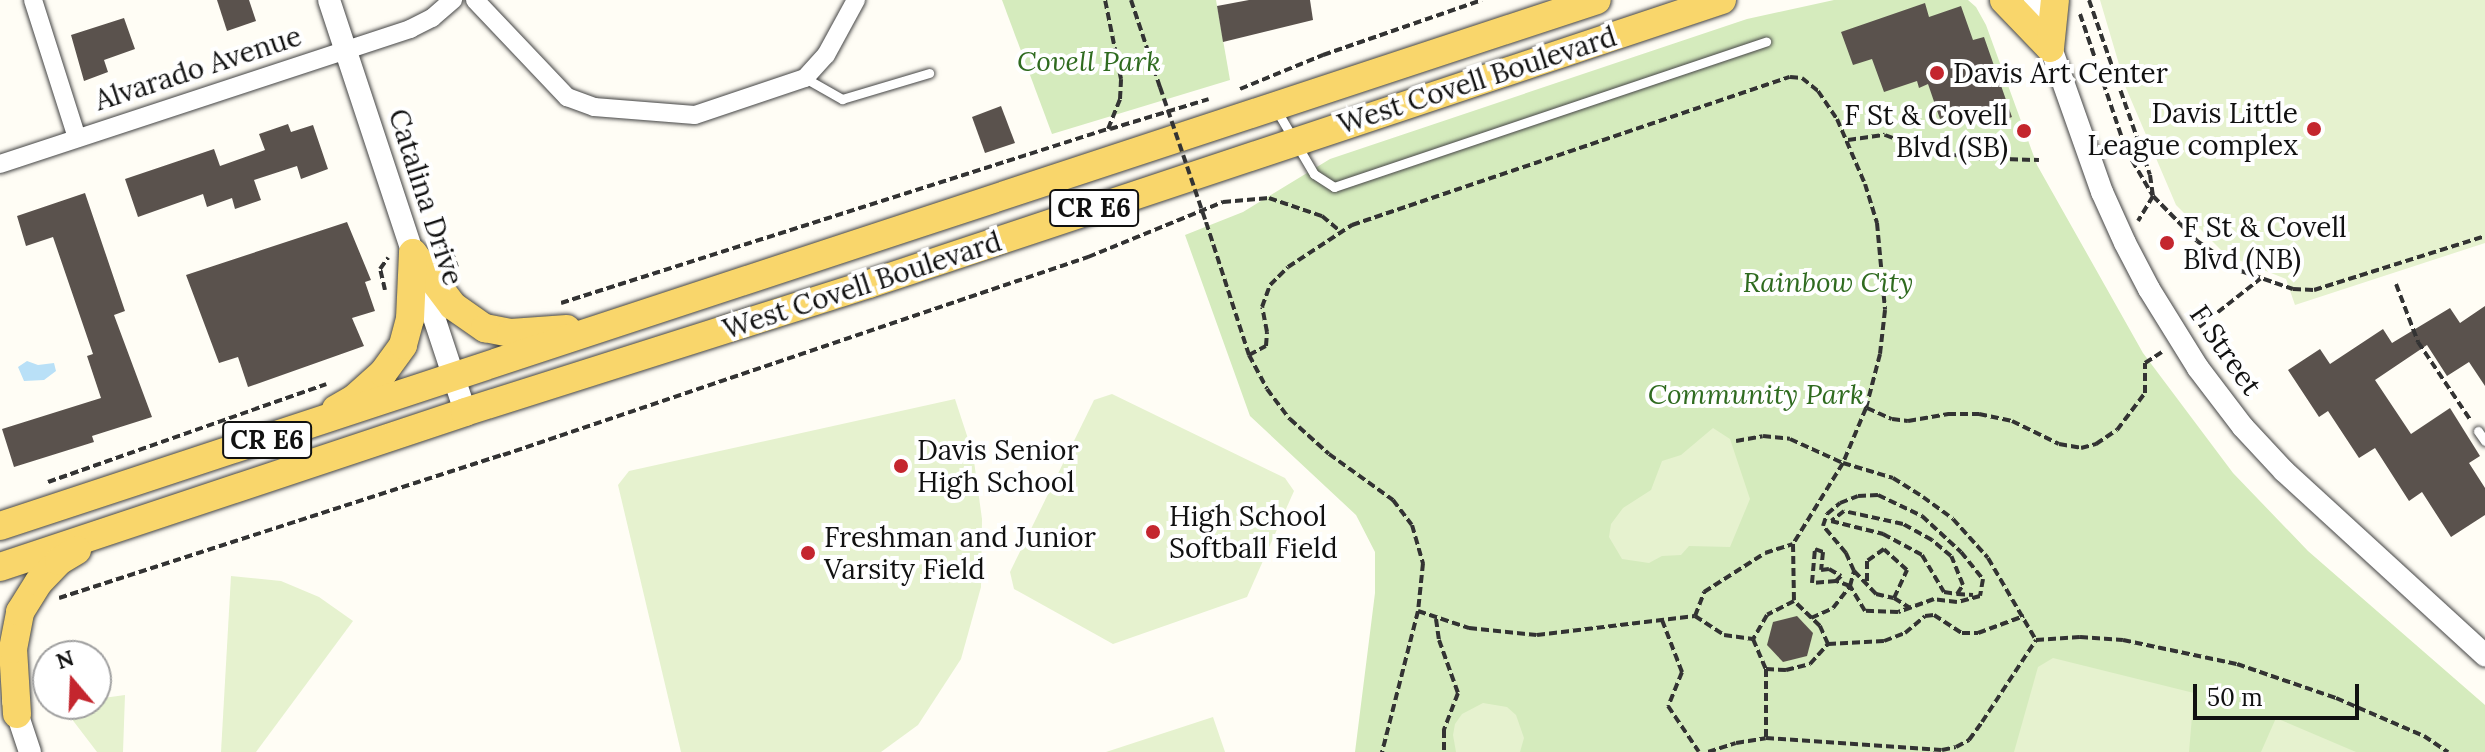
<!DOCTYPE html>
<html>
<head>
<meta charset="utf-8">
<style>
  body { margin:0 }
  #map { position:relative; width:2485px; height:752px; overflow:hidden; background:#fffdf5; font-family:Lora,serif }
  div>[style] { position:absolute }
  .green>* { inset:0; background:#d5ebbd }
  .pitch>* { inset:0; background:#e6f2cf }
  .water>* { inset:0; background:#b9e0f7 }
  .building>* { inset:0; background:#5a524d }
  .path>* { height:4px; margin-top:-2px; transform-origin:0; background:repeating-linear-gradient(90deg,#333 0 8px,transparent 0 12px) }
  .roads { filter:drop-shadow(0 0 2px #444) drop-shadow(0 0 2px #444) }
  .service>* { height:9px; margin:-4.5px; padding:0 4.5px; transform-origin:4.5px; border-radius:4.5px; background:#fff }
  .minor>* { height:18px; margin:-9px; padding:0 9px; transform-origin:9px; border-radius:9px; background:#fff }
  .tertiary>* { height:22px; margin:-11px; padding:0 11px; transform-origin:11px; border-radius:11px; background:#fff }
  .primary>* { height:28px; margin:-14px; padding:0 14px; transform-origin:14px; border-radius:14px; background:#f9d66b }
  .path-bridge>* { height:4px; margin-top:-2px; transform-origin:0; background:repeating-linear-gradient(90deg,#333 0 8px,transparent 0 12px) }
  .dots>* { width:22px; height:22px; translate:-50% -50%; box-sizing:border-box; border:4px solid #fff; border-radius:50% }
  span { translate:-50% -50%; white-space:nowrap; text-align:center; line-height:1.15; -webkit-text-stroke:8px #fff; paint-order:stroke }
  .shield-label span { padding:2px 6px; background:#fff; border:2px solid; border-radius:6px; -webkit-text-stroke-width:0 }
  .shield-label { font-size:26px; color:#111; font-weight:700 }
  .park-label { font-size:28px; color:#2f6b1f; font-style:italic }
  .street-label { font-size:28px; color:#111 }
  .poi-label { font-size:28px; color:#111 }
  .left { translate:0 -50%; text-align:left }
  .right { translate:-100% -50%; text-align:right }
  .north { position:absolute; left:32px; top:640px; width:80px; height:80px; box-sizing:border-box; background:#fff; border:2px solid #a0a0a0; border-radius:50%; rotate:341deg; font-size:22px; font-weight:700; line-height:32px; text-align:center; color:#111 }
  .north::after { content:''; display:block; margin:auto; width:28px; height:36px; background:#c4262e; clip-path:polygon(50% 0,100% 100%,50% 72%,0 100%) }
  .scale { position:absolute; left:2193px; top:684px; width:166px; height:36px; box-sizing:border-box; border:4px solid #111; border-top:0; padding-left:10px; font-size:24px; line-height:28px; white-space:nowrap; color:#111; -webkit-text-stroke:6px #fff; paint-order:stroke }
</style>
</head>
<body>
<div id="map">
  <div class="green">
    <div style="clip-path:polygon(1002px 0,1216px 0,1230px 80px,1052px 134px)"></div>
    <div style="clip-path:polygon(1834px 0,1968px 0,1976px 7px,1986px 25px,2037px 165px,2143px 353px,2233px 473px,2308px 551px,2485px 705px,2485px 752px,1355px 752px,1375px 593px,1375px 552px,1356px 515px,1250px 416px,1185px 235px,1243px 212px,1330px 159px,1747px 19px)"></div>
  </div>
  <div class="pitch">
    <div style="clip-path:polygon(2100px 0,2485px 0,2485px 243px,2295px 305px,2286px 279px,2226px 255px,2176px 205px,2126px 88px)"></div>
    <div style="clip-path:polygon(1112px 394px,1285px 478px,1294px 491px,1247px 597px,1113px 644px,1014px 589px,1010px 572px,1094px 400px)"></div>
    <div style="clip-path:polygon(955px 399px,973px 454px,982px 519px,981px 587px,961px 659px,918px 725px,881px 752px,681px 752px,618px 485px,629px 471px)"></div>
    <div style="clip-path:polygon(1713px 428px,1730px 439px,1750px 499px,1730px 547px,1689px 546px,1681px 555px,1662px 556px,1649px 563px,1622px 559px,1609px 537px,1611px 524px,1623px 508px,1651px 490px,1662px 461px,1681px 455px)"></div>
    <div style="clip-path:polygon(231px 576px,281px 581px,319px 597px,353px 621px,256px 752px,221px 752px)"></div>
    <div style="clip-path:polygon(2053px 658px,2194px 693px,2189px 752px,2014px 752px,2038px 667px)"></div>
    <div style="clip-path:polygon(125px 695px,123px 752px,97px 752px,68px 714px,82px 704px,96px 704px,96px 699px)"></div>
    <div style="clip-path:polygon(1483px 703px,1507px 707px,1516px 715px,1524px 738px,1520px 752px,1456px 752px,1453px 735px,1455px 724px,1462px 714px)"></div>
    <div style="clip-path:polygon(1213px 717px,1225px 752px,1106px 752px)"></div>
    <div style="clip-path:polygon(2276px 718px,2356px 752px,2261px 752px)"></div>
  </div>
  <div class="water">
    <div style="clip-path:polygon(27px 361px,38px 365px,54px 363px,56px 371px,44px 380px,24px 381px,18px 367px)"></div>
  </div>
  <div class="building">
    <div style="clip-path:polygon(217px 0,249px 0,256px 21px,227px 31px)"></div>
    <div style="clip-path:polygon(1249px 0,1310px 0,1313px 20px,1223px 42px,1217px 6px)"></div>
    <div style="clip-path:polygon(1925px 3px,1929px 17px,1961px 6px,1973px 40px,1984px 37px,2012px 117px,1981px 128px,1974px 107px,1940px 119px,1928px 84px,1919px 88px,1917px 81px,1884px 92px,1872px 59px,1853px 65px,1841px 32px)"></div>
    <div style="clip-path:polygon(124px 18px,135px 49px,104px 60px,108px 72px,84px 81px,71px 35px)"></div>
    <div style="clip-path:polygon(1001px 106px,1015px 143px,985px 153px,972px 117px)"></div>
    <div style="clip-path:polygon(288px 124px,291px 132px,313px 125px,328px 169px,301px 179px,297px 166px,254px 180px,261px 200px,235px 209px,232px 198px,207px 207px,203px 194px,138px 217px,125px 179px,214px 149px,220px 166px,265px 150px,259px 134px)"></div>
    <div style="clip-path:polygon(85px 193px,125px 311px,114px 315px,152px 417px,92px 436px,94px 442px,14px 467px,2px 429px,101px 398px,87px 356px,93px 354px,53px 237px,26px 246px,17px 216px)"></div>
    <div style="clip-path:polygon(347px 222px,371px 280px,365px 282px,375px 311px,352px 318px,364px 346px,248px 387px,238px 357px,219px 363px,186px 275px)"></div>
    <div style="clip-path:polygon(2485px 306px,2485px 386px,2469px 362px,2447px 376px,2427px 345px,2375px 380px,2411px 434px,2450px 408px,2480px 456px,2469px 463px,2485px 488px,2485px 515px,2451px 537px,2422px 492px,2409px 501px,2375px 448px,2359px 458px,2328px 411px,2319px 417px,2288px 370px,2320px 349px,2330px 364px,2383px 329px,2392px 343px,2450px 308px,2460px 323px)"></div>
    <div style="clip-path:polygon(1797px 616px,1813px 633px,1807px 656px,1783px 662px,1767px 645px,1773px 622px)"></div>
  </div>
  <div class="path">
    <div style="left:1131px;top:0;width:92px;rotate:71.6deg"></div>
    <div style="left:2089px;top:0;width:185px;rotate:70.8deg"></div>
    <div style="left:2150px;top:175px;width:21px;rotate:82deg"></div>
    <div style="left:2153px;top:196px;width:63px;rotate:45.6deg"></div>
    <div style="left:2197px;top:241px;width:53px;rotate:34.3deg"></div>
    <div style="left:2241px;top:271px;width:55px;rotate:19.1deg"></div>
    <div style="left:2293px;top:289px;width:21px;rotate:3deg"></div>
    <div style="left:2314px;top:290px;width:179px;rotate:-17.5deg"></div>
    <div style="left:2080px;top:14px;width:144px;rotate:71.3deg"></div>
    <div style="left:2126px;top:150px;width:53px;rotate:59.6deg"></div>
    <div style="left:2153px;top:196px;width:29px;rotate:121deg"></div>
    <div style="left:1240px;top:89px;width:90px;rotate:-22.3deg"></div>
    <div style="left:1323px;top:55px;width:168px;rotate:-19.1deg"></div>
    <div style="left:1110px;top:129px;width:103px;rotate:-16.9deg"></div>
    <div style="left:1848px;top:140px;width:37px;rotate:-8deg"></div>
    <div style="left:1885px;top:135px;width:46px;rotate:20.4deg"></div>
    <div style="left:1928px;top:151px;width:47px;rotate:8.7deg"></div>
    <div style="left:1974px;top:158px;width:65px;rotate:1.8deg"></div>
    <div style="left:1206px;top:222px;width:140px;rotate:72.1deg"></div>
    <div style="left:1249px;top:355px;width:38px;rotate:62deg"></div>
    <div style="left:1267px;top:389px;width:38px;rotate:53deg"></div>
    <div style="left:1290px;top:419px;width:52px;rotate:41.9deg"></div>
    <div style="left:1329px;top:454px;width:79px;rotate:35.7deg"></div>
    <div style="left:1393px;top:500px;width:31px;rotate:53deg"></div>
    <div style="left:1412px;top:525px;width:40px;rotate:74deg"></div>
    <div style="left:1423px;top:563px;width:48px;rotate:95.9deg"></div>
    <div style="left:1418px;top:611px;width:146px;rotate:104.3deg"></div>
    <div style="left:439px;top:246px;width:13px;rotate:18deg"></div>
    <div style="left:451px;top:250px;width:18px;rotate:71deg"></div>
    <div style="left:2396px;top:284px;width:62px;rotate:69.2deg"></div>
    <div style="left:2418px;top:342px;width:95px;rotate:56.1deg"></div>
    <div style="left:385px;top:290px;width:22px;rotate:-103deg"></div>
    <div style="left:380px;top:269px;width:14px;rotate:-54deg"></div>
    <div style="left:561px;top:303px;width:574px;rotate:-17.65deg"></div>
    <div style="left:1108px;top:129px;width:32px;rotate:-68deg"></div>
    <div style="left:1120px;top:99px;width:20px;rotate:-87deg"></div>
    <div style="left:1121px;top:79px;width:81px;rotate:-101.4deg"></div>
    <div style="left:2199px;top:327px;width:78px;rotate:-38.2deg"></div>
    <div style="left:1249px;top:355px;width:19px;rotate:-28deg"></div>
    <div style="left:1266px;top:346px;width:14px;rotate:-86deg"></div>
    <div style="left:1267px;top:332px;width:25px;rotate:-101deg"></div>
    <div style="left:1262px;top:307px;width:23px;rotate:-70deg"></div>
    <div style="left:1270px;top:285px;width:25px;rotate:-45deg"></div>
    <div style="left:1288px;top:267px;width:77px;rotate:-33.3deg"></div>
    <div style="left:1352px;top:225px;width:462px;rotate:-18.7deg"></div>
    <div style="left:1790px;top:77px;width:12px;rotate:5deg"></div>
    <div style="left:1802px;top:78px;width:21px;rotate:39deg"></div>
    <div style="left:1818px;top:91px;width:34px;rotate:56deg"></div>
    <div style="left:1837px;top:119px;width:71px;rotate:66.7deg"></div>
    <div style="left:1865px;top:184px;width:41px;rotate:72.9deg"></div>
    <div style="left:1877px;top:223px;width:87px;rotate:84.7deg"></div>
    <div style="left:1885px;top:310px;width:44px;rotate:96.5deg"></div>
    <div style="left:1880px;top:354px;width:56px;rotate:104.5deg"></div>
    <div style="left:1866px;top:408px;width:60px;rotate:112.7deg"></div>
    <div style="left:1843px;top:463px;width:95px;rotate:121.7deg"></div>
    <div style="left:1793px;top:544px;width:57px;rotate:89deg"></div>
    <div style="left:1794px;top:601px;width:30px;rotate:153deg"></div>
    <div style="left:1767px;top:615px;width:28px;rotate:120deg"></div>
    <div style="left:1867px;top:408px;width:27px;rotate:24deg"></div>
    <div style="left:1892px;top:419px;width:16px;rotate:7deg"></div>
    <div style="left:1908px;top:421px;width:41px;rotate:-9.9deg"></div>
    <div style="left:1948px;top:414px;width:31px"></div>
    <div style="left:1979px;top:414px;width:34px;rotate:12deg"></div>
    <div style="left:2012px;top:421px;width:52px;rotate:26.1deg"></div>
    <div style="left:2059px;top:444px;width:22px;rotate:10deg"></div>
    <div style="left:2081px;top:448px;width:16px;rotate:-15deg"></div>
    <div style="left:2096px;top:444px;width:25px;rotate:-34deg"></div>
    <div style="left:2117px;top:430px;width:46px;rotate:-52.9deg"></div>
    <div style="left:2145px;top:393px;width:30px;rotate:-90deg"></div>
    <div style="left:2145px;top:363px;width:20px;rotate:-33deg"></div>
    <div style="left:1736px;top:441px;width:27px;rotate:-10deg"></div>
    <div style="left:1763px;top:436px;width:27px;rotate:6deg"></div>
    <div style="left:1790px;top:439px;width:58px;rotate:24.4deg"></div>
    <div style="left:1843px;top:463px;width:52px;rotate:16.7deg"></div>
    <div style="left:1893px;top:478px;width:36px;rotate:32deg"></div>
    <div style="left:1923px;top:497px;width:37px;rotate:36deg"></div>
    <div style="left:1953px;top:519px;width:52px;rotate:48.1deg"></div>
    <div style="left:1988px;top:558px;width:95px;rotate:59.7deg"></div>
    <div style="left:2036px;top:640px;width:44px;rotate:-3.9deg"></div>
    <div style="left:2080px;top:637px;width:43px;rotate:4deg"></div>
    <div style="left:2123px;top:640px;width:116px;rotate:11.9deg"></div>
    <div style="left:2237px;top:664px;width:105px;rotate:19deg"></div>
    <div style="left:2336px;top:698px;width:96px;rotate:23.4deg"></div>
    <div style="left:2424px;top:736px;width:29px;rotate:34deg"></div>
    <div style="left:48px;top:482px;width:295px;rotate:-19.4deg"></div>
    <div style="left:1854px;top:571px;width:32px;rotate:46deg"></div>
    <div style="left:1876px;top:594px;width:18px;rotate:13deg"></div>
    <div style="left:1894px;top:598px;width:31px;rotate:-65deg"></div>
    <div style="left:1907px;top:570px;width:31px;rotate:-138deg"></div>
    <div style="left:1884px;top:549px;width:21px;rotate:145deg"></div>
    <div style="left:1867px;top:561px;width:20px;rotate:90deg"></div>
    <div style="left:1957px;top:594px;width:11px;rotate:-56deg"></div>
    <div style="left:1963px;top:585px;width:31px;rotate:-112deg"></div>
    <div style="left:1951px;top:556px;width:25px;rotate:-140deg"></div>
    <div style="left:1932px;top:540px;width:33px;rotate:-151deg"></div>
    <div style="left:1903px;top:524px;width:60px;rotate:-167.6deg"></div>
    <div style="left:1844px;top:511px;width:16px;rotate:142deg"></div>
    <div style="left:1831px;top:521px;width:54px;rotate:14deg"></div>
    <div style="left:1883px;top:534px;width:44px;rotate:28.3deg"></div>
    <div style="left:1922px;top:555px;width:43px;rotate:59.3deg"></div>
    <div style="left:1944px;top:592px;width:13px;rotate:9deg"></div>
    <div style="left:1957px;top:594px;width:16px;rotate:4deg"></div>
    <div style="left:59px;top:598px;width:466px;rotate:-17.9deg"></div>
    <div style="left:503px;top:455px;width:618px;rotate:-18.7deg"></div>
    <div style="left:1088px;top:257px;width:146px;rotate:-22.2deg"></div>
    <div style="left:1223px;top:202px;width:46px;rotate:-5deg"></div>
    <div style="left:1269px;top:198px;width:56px;rotate:18.8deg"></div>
    <div style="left:1322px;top:216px;width:23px;rotate:40deg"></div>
    <div style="left:1894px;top:598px;width:19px;rotate:32deg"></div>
    <div style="left:1418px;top:611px;width:54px;rotate:18.4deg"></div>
    <div style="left:1469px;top:628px;width:68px;rotate:5.9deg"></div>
    <div style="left:1537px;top:635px;width:159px;rotate:-6.9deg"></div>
    <div style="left:1695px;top:616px;width:35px;rotate:33deg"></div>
    <div style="left:1724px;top:635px;width:29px;rotate:8deg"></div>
    <div style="left:1695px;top:616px;width:26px;rotate:-69deg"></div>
    <div style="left:1704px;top:592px;width:72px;rotate:-32.6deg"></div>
    <div style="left:1765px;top:553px;width:29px;rotate:-18deg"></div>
    <div style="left:1811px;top:618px;width:24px;rotate:-24deg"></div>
    <div style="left:1833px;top:608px;width:28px;rotate:-52deg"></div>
    <div style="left:1850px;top:586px;width:16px;rotate:-75deg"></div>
    <div style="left:1854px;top:571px;width:20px;rotate:-114deg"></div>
    <div style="left:1846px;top:553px;width:35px;rotate:-130deg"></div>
    <div style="left:1823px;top:526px;width:13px;rotate:-72deg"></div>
    <div style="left:1827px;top:514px;width:17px;rotate:-40deg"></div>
    <div style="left:1840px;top:503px;width:19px;rotate:-21deg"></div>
    <div style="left:1858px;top:496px;width:20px;rotate:-3deg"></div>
    <div style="left:1878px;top:495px;width:49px;rotate:25.5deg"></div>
    <div style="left:1922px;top:516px;width:53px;rotate:42.7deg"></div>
    <div style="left:1961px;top:552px;width:35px;rotate:51deg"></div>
    <div style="left:1983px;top:579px;width:17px;rotate:100deg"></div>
    <div style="left:1980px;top:596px;width:24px;rotate:165deg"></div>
    <div style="left:1957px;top:602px;width:23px;rotate:-173deg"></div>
    <div style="left:1934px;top:599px;width:38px;rotate:160deg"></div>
    <div style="left:1898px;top:612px;width:33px;rotate:-178deg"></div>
    <div style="left:1865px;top:611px;width:29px;rotate:-121deg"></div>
    <div style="left:1850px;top:586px;width:15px;rotate:-160deg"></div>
    <div style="left:1836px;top:581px;width:24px;rotate:175deg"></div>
    <div style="left:1812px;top:583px;width:34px;rotate:-85deg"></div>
    <div style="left:1815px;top:549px;width:9px;rotate:21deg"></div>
    <div style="left:1823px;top:552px;width:18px;rotate:96deg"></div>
    <div style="left:1821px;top:570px;width:8px;rotate:-7deg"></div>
    <div style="left:1829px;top:569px;width:14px;rotate:30deg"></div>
    <div style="left:1841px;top:576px;width:7px;rotate:135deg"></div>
    <div style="left:1436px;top:619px;width:21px;rotate:82deg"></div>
    <div style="left:1439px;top:640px;width:56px;rotate:70.3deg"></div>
    <div style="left:1458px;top:693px;width:40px;rotate:111deg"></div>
    <div style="left:1444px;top:730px;width:22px;rotate:90deg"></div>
    <div style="left:1662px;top:620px;width:56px;rotate:69deg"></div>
    <div style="left:1682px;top:672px;width:37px;rotate:112deg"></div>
    <div style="left:1668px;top:706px;width:55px;rotate:56deg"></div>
    <div style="left:1753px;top:639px;width:33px;rotate:67deg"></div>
    <div style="left:1766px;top:669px;width:69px;rotate:90deg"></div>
    <div style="left:1828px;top:644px;width:56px;rotate:-3.1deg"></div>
    <div style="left:1884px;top:641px;width:22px;rotate:-21deg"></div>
    <div style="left:1905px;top:633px;width:26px;rotate:-40deg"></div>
    <div style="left:1925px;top:616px;width:9px;rotate:-6deg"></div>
    <div style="left:1934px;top:615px;width:33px;rotate:33deg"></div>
    <div style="left:1962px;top:633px;width:16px"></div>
    <div style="left:1978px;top:633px;width:49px;rotate:-20.3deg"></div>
    <div style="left:1766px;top:669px;width:20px;rotate:3deg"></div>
    <div style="left:1786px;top:670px;width:25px;rotate:-14deg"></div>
    <div style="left:1810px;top:664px;width:27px;rotate:-48deg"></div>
    <div style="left:1828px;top:644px;width:20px;rotate:-114deg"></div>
    <div style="left:1820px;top:626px;width:36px;rotate:-136deg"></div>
    <div style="left:1708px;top:752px;width:29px;rotate:-18deg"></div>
    <div style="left:1736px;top:743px;width:30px;rotate:-9deg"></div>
    <div style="left:1766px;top:738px;width:176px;rotate:3.9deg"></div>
    <div style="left:1942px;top:750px;width:14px;rotate:-12deg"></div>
    <div style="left:1956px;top:747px;width:15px;rotate:-28deg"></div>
    <div style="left:1969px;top:740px;width:22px;rotate:-54deg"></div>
    <div style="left:1982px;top:722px;width:98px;rotate:-56.6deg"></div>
  </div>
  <div class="roads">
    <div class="service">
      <div style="left:805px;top:78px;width:43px;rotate:29.6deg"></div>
      <div style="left:842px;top:99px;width:91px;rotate:-16.6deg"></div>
      <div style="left:1277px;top:111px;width:73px;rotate:59.6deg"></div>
      <div style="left:1314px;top:174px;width:24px;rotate:33deg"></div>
      <div style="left:1334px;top:187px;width:456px;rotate:-18.6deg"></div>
      <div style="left:2478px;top:431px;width:12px;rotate:55deg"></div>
    </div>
    <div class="minor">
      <div style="left:33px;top:0;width:145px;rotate:72.3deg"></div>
      <div style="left:475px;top:0;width:134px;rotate:46.5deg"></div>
      <div style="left:567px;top:97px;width:29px;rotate:20deg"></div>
      <div style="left:594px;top:107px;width:101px;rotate:4.5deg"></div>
      <div style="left:695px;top:115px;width:116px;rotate:-18.6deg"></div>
      <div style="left:805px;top:78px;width:31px;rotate:-48deg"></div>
      <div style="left:826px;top:55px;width:63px;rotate:-61.4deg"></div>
      <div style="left:0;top:164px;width:432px;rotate:-18.2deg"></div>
      <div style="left:410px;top:29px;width:25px;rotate:-27deg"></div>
      <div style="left:432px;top:18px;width:28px;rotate:-41deg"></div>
    </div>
    <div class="tertiary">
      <div style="left:329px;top:0;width:434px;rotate:71.7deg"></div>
      <div style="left:2034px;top:0;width:204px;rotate:70.5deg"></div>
      <div style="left:2102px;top:192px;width:56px;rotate:65.7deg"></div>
      <div style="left:2125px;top:243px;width:52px;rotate:62.4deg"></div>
      <div style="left:2149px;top:289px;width:93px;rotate:58.2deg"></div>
      <div style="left:2198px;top:368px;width:74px;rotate:52.7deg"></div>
      <div style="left:2243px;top:427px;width:60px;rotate:47deg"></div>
      <div style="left:2284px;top:471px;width:273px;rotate:42.5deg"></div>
      <div style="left:13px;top:701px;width:54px;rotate:71.6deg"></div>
    </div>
    <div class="primary">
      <div style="left:2004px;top:0;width:66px;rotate:46.2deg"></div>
      <div style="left:2050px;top:48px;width:48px;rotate:-84.1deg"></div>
      <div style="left:413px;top:253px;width:66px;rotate:53deg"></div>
      <div style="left:453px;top:306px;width:39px;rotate:35deg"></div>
      <div style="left:485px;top:328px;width:26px;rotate:11deg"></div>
      <div style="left:511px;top:333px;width:56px;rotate:-4.1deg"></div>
      <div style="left:336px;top:409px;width:22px;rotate:-30deg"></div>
      <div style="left:355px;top:398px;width:38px;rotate:-42deg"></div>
      <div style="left:383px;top:373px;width:34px;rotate:-54deg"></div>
      <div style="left:403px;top:345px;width:27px;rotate:-75deg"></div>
      <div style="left:410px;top:319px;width:66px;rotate:-87.4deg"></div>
      <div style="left:0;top:526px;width:1681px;rotate:-18.23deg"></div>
      <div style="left:0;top:567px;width:490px;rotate:-18.4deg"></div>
      <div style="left:465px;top:412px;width:424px;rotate:-17.6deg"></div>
      <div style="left:869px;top:284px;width:899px;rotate:-18.41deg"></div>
      <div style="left:17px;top:714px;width:65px;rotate:-93.5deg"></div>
      <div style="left:13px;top:649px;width:38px;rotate:-79deg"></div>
      <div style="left:20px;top:612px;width:36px;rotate:-58deg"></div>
      <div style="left:39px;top:582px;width:29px;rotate:-46deg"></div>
      <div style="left:59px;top:561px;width:21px;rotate:-31deg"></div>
    </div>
  </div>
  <div class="path-bridge">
    <div style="left:1160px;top:87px;width:143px;rotate:71.2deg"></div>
  </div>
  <div class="dots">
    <div style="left:1937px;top:73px;background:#c4262e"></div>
    <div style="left:2314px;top:129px;background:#c4262e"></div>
    <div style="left:2024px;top:131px;background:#c4262e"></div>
    <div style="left:2167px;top:243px;background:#c4262e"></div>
    <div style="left:901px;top:466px;background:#c4262e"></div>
    <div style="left:1153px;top:532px;background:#c4262e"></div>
    <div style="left:808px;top:553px;background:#c4262e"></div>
  </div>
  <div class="shield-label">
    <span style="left:1094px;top:208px">CR E6</span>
    <span style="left:267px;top:440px">CR E6</span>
  </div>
  <div class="park-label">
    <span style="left:1089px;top:61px">Covell Park</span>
    <span style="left:1828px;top:282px">Rainbow City</span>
    <span style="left:1756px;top:394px">Community Park</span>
  </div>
  <div class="street-label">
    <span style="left:198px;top:68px;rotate:-18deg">Alvarado Avenue</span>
    <span style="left:1477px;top:80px;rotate:-18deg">West Covell Boulevard</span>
    <span style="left:426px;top:197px;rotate:72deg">Catalina Drive</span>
    <span style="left:862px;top:285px;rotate:-18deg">West Covell Boulevard</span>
    <span style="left:2226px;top:350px;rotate:55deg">F Street</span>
  </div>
  <div class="poi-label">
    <span class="left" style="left:1953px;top:73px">Davis Art Center</span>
    <span class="right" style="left:2298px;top:129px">Davis Little<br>League complex</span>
    <span class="right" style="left:2008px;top:131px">F St &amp; Covell<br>Blvd (SB)</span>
    <span class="left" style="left:2183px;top:243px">F St &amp; Covell<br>Blvd (NB)</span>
    <span class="left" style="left:917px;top:466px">Davis Senior<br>High School</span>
    <span class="left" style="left:1169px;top:532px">High School<br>Softball Field</span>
    <span class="left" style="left:824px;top:553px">Freshman and Junior<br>Varsity Field</span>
  </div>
  <div class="north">N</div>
  <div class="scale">50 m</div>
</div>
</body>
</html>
